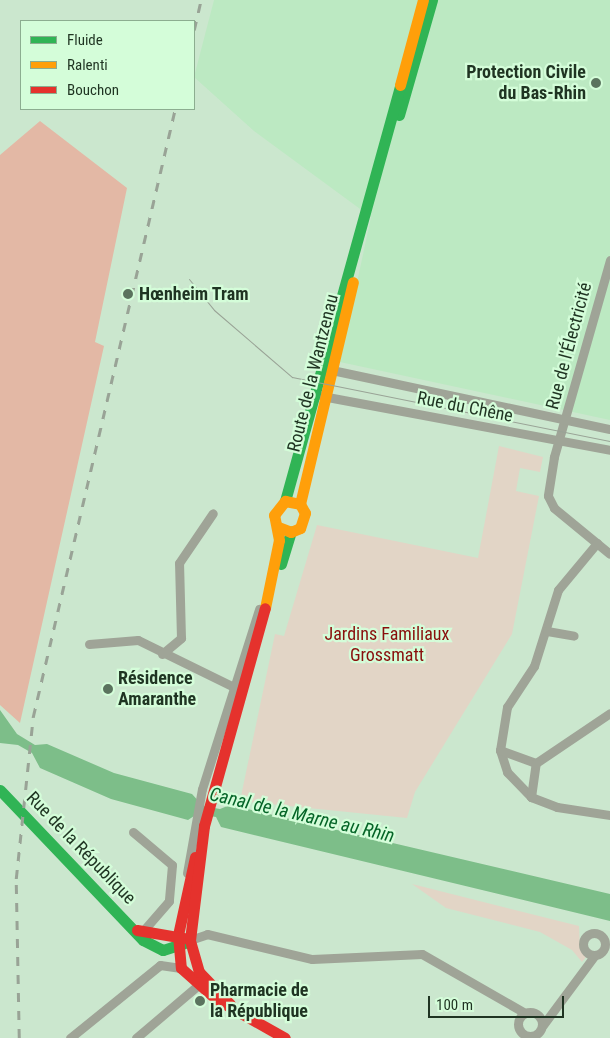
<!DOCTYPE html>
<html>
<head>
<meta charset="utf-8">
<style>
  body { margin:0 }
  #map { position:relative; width:610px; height:1038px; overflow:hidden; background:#cbe7ce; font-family:"Roboto Condensed",sans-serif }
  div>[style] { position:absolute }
  .built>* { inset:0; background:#bce9c2 }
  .green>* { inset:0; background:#e2d5c6 }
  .forest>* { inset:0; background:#e3b8a5 }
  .water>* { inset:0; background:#7dbe89 }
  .street>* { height:9px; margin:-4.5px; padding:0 4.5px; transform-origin:4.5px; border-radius:4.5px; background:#9fa497 }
  .street>.ring { margin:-4.5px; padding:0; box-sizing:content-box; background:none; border:9px solid #9fa497; border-radius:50% }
  .fast>* { height:11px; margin:-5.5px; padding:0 5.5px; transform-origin:5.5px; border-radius:5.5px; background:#30b455 }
  .slow>* { height:11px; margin:-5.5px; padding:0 5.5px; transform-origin:5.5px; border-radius:5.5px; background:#ff9f0a }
  .jam>* { height:11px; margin:-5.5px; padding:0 5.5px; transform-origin:5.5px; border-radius:5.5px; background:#e5322d }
  .tram>* { height:1px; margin:-0.5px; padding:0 0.5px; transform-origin:0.5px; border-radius:0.5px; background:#99a396 }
  .rail>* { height:2.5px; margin-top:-1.25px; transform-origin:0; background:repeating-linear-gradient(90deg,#99a396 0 9px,transparent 0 18px) }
  .dots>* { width:14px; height:14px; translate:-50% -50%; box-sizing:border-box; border:2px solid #d4fdd9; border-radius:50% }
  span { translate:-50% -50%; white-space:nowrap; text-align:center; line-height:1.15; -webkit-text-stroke:4.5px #d4fdd9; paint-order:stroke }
  .poi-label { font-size:18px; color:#1f3422; font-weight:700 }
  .right { translate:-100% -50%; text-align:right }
  .left { translate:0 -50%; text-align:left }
  .street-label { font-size:18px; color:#1f3422 }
  .park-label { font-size:18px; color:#890f0c }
  .water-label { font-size:19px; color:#046427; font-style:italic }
  .legend { position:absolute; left:20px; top:20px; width:175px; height:90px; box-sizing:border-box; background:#d4fdd9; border:1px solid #8cad90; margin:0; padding:6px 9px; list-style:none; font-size:15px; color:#1f3422 }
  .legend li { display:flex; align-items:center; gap:10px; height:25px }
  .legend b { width:25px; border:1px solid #8cad90 }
  .scale { position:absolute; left:428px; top:996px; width:136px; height:22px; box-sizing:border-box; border:2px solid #1f3422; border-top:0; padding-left:6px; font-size:15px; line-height:18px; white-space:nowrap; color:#1f3422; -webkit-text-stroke:4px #d4fdd9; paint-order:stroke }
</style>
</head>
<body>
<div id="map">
  <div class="built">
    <div style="clip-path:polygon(214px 0,610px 0,610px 420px,340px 362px,371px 217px,254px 131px,194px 77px)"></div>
  </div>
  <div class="green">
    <div style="clip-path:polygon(499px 446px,543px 457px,540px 472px,520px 468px,516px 491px,539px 496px,512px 634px,415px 792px,407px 818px,240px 801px,275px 634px,284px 636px,317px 525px,478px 558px)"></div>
    <div style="clip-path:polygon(412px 884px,579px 926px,580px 949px,586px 957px,582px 962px,572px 950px,540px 932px,446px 908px)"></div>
  </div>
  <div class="forest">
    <div style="clip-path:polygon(40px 121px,127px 188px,95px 342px,104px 346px,20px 723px,0 705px,0 155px)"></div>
  </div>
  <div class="water">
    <div style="clip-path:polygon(0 710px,17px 734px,35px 745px,47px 744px,114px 773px,192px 794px,203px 806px,220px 809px,230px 805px,610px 894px,610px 921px,221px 827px,216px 817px,197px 814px,188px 820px,111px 799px,40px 768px,32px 753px,18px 745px,0 743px)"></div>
  </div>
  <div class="street">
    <div style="left:610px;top:260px;width:205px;rotate:105.9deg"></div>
    <div style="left:554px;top:457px;width:39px;rotate:99deg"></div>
    <div style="left:548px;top:496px;width:13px;rotate:63deg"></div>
    <div style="left:554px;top:508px;width:72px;rotate:39.4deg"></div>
    <div style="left:327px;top:369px;width:289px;rotate:12deg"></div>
    <div style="left:322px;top:396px;width:293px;rotate:10.6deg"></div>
    <div style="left:597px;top:543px;width:61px;rotate:129.7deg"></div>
    <div style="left:558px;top:590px;width:80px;rotate:107.5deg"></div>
    <div style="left:534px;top:666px;width:49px;rotate:123.4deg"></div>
    <div style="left:507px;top:707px;width:44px;rotate:99.2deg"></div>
    <div style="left:500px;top:750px;width:23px;rotate:72deg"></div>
    <div style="left:507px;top:772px;width:35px;rotate:46deg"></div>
    <div style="left:531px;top:797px;width:28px;rotate:21deg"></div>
    <div style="left:557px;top:807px;width:54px;rotate:8.6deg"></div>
    <div style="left:547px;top:631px;width:27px;rotate:10deg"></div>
    <div style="left:89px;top:644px;width:49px;rotate:-4.7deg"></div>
    <div style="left:138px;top:640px;width:109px;rotate:26.1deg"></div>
    <div style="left:162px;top:654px;width:25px;rotate:-40deg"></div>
    <div style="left:181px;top:638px;width:75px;rotate:-91.5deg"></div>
    <div style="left:179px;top:563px;width:60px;rotate:-55.8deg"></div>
    <div style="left:500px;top:750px;width:38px;rotate:20deg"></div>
    <div style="left:536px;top:763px;width:89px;rotate:-34deg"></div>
    <div style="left:531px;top:797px;width:34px;rotate:-82deg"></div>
    <div style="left:133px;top:832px;width:51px;rotate:40.2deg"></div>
    <div style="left:172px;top:865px;width:36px;rotate:95deg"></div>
    <div style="left:169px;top:901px;width:40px;rotate:131deg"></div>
    <div style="left:187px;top:873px;width:85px;rotate:-79.9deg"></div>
    <div style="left:202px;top:789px;width:189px;rotate:-72.4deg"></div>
    <div class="ring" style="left:583px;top:933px;width:13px;height:13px"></div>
    <div style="left:190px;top:940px;width:18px;rotate:-19deg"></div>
    <div style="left:207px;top:934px;width:108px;rotate:13.4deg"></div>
    <div style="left:312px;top:959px;width:110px;rotate:-2.6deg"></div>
    <div style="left:422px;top:954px;width:119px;rotate:29.8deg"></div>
    <div class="ring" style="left:518px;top:1012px;width:15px;height:15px"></div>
    <div style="left:543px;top:1025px;width:87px;rotate:-53.4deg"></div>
    <div style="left:70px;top:1038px;width:116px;rotate:-39deg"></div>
    <div style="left:160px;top:965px;width:21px;rotate:8deg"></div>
    <div style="left:136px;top:1038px;width:88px;rotate:-40.4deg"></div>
  </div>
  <div class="fast">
    <div style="left:399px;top:115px;width:120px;rotate:-74deg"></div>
    <div style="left:285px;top:501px;width:432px;rotate:-74.5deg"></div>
    <div style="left:281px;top:564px;width:34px;rotate:-73deg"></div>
    <div style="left:0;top:790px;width:207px;rotate:46.4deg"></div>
    <div style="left:143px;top:940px;width:22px;rotate:27deg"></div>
    <div style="left:163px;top:950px;width:22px;rotate:-18deg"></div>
  </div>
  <div class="slow">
    <div style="left:400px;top:85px;width:88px;rotate:-74.9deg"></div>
    <div style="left:300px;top:504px;width:228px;rotate:-76.6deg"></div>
    <div style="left:265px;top:608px;width:69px;rotate:-78.4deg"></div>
    <div style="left:279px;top:540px;width:25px;rotate:-101deg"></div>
    <div style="left:274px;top:515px;width:18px;rotate:-52deg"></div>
    <div style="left:285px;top:501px;width:15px;rotate:11deg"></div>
    <div style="left:300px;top:504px;width:10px;rotate:61deg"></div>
    <div style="left:305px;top:513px;width:16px;rotate:108deg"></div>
    <div style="left:300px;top:528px;width:10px;rotate:156deg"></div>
    <div style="left:291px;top:532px;width:14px;rotate:-159deg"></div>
  </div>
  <div class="jam">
    <div style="left:195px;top:857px;width:80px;rotate:102.3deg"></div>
    <div style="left:178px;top:935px;width:33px;rotate:85deg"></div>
    <div style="left:181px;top:968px;width:47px;rotate:41.5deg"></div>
    <div style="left:216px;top:999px;width:79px;rotate:29.5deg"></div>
    <div style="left:137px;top:930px;width:48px;rotate:9.7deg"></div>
    <div style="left:230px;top:1004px;width:45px;rotate:-134.1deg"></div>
    <div style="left:199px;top:972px;width:33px;rotate:-106deg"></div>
    <div style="left:190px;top:940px;width:115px;rotate:-83deg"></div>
    <div style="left:204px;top:826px;width:226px;rotate:-74.4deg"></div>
  </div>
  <div class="tram">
    <div style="left:189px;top:279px;width:40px;rotate:51deg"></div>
    <div style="left:214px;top:310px;width:103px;rotate:40.7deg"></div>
    <div style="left:292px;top:377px;width:324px;rotate:11.4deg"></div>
  </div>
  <div class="rail">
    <div style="left:194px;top:30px;width:31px;rotate:-77deg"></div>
    <div style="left:19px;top:1038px;width:159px;rotate:-91.1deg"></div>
    <div style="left:16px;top:879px;width:163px;rotate:-84deg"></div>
    <div style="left:33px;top:717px;width:624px;rotate:-76.85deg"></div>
  </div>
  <div class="dots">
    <div style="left:596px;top:83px;background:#5b735e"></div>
    <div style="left:128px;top:294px;background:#5b735e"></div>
    <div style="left:108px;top:689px;background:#5b735e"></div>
    <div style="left:200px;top:1001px;background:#5b735e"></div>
  </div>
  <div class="poi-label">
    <span class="right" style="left:586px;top:83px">Protection Civile<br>du Bas-Rhin</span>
    <span class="left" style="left:139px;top:294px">Hœnheim Tram</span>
    <span class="left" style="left:118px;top:689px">Résidence<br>Amaranthe</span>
    <span class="left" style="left:210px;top:1001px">Pharmacie de<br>la République</span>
  </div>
  <div class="street-label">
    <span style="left:569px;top:346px;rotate:-75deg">Rue de l'Électricité</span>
    <span style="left:313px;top:373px;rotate:-76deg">Route de la Wantzenau</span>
    <span style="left:465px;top:407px;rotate:11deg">Rue du Chêne</span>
    <span style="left:81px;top:848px;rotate:46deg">Rue de la République</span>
  </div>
  <div class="park-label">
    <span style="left:387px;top:645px">Jardins Familiaux<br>Grossmatt</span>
  </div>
  <div class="water-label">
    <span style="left:302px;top:815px;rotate:13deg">Canal de la Marne au Rhin</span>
  </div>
  <ul class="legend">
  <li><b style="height:6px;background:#30b455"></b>Fluide</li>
  <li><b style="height:6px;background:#ff9f0a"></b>Ralenti</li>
  <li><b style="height:6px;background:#e5322d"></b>Bouchon</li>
  </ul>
  <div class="scale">100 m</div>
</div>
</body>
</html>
